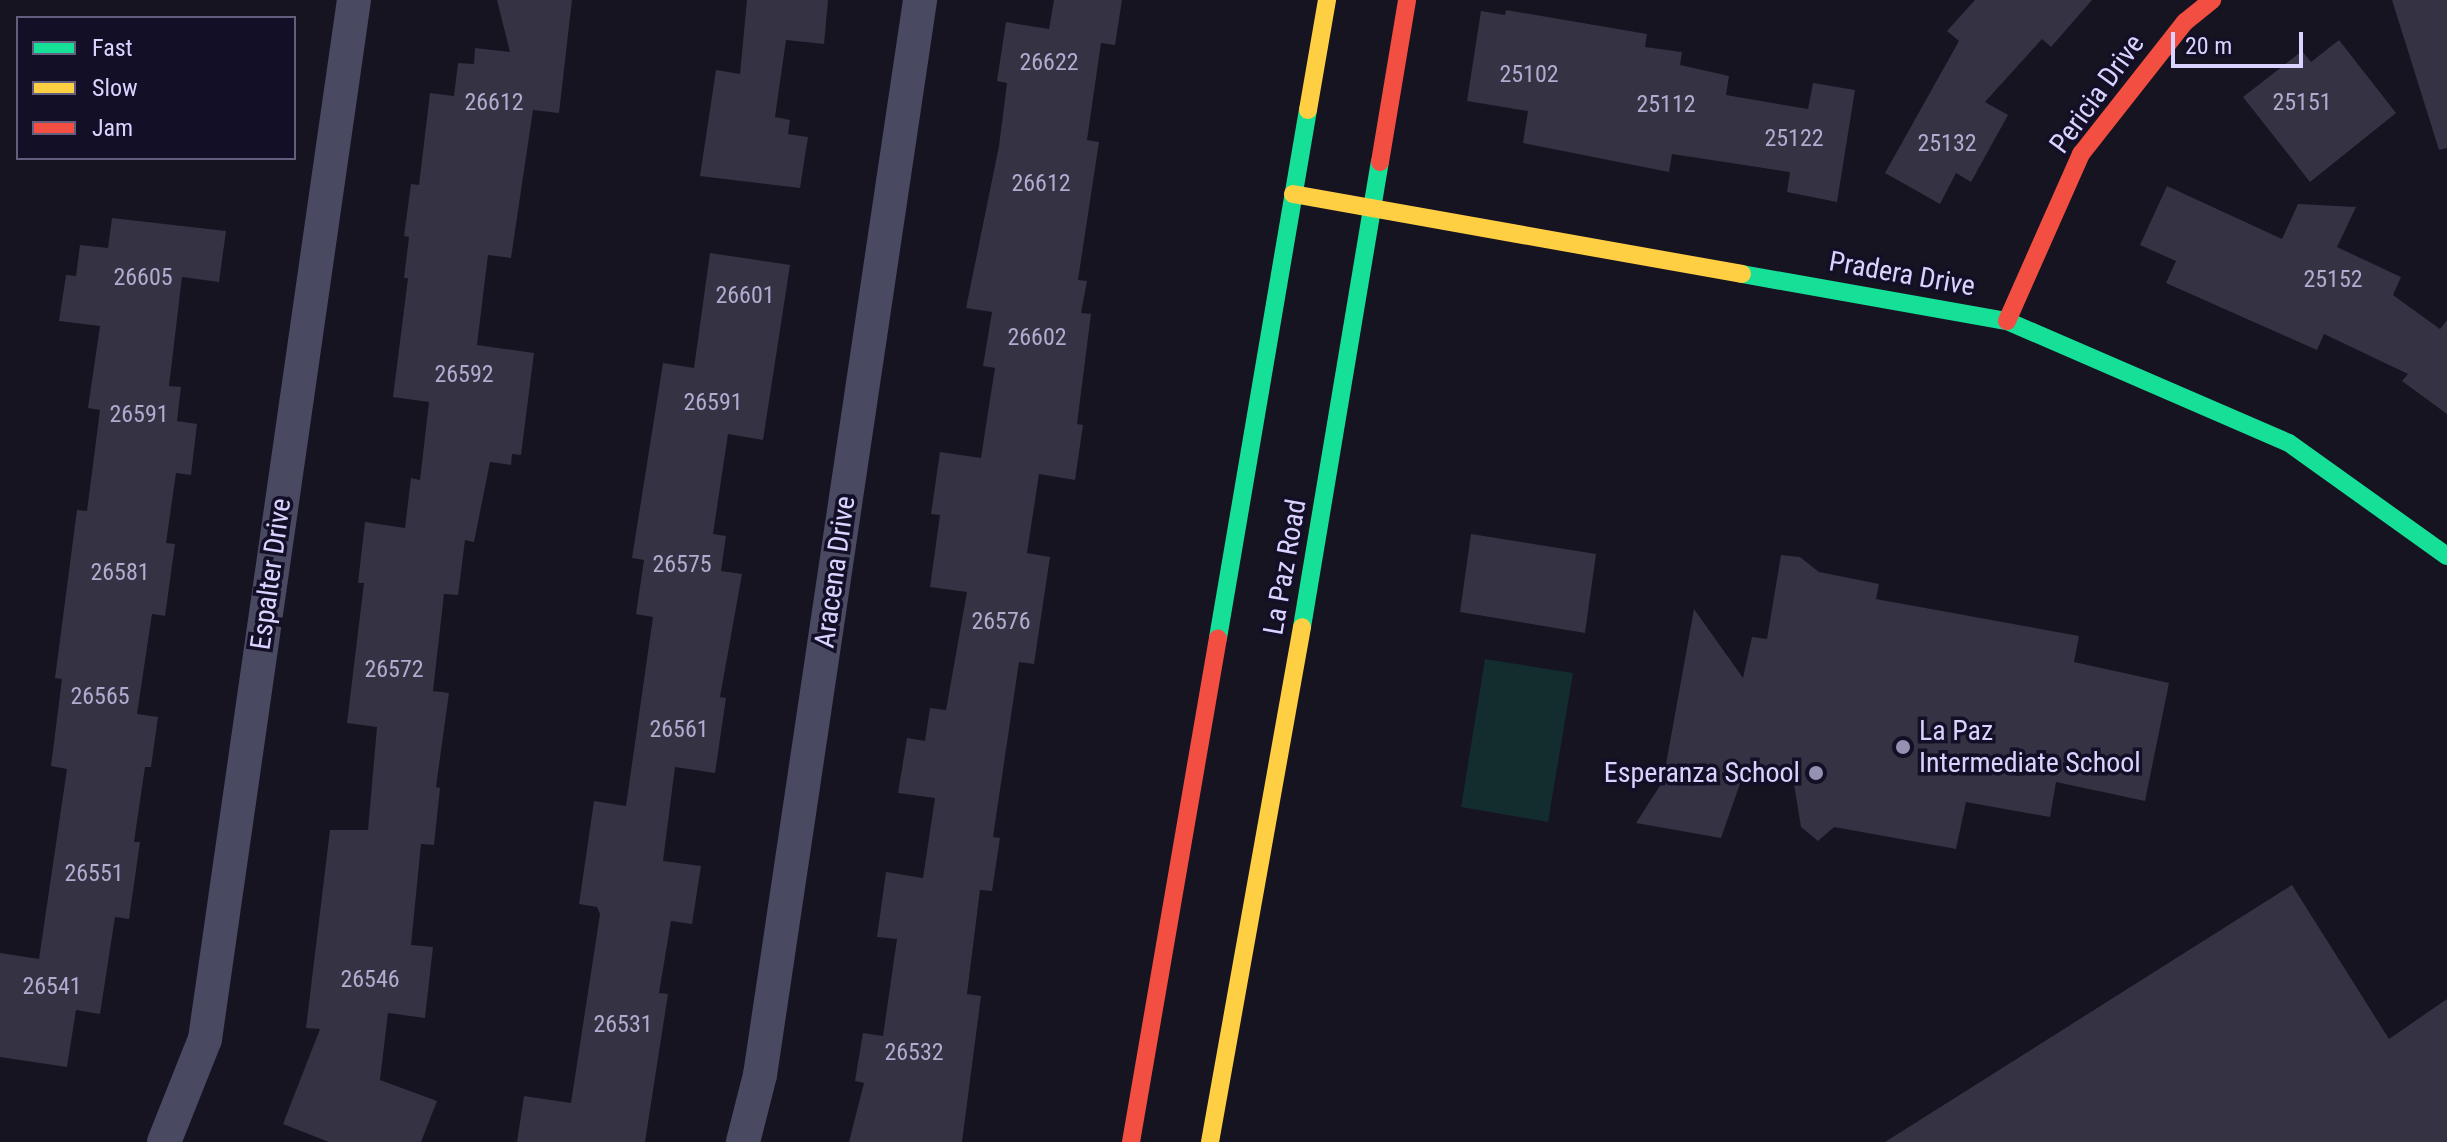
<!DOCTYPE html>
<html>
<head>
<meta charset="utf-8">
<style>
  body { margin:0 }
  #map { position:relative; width:2447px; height:1142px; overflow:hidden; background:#161421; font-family:"Roboto Condensed",sans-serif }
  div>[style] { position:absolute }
  .green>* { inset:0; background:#132c2d }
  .building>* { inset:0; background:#343243 }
  .street>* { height:34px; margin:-17px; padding:0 17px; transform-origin:17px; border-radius:17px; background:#4a4962 }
  .fast>* { height:18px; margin:-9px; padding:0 9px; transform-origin:9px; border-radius:9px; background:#16e098 }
  .slow>* { height:18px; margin:-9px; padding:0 9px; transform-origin:9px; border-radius:9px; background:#ffcf43 }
  .jam>* { height:18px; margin:-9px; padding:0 9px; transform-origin:9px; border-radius:9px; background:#f24e42 }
  .dots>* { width:22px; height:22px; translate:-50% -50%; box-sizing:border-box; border:4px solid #130f26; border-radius:50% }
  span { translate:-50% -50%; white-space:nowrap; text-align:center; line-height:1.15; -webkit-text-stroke:7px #130f26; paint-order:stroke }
  .number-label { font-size:24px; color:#b0acd0 }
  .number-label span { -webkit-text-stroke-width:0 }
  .street-label { font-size:28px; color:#d9d4ff }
  .poi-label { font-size:28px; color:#d9d4ff }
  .left { translate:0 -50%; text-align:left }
  .right { translate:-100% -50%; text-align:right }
  .legend { position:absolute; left:16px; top:16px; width:280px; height:144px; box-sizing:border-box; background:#130f26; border:2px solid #625e7d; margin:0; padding:10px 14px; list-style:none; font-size:24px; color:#d9d4ff }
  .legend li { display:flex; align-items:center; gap:16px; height:40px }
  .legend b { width:40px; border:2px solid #625e7d }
  .scale { position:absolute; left:2171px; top:32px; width:132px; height:36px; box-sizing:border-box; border:4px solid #d9d4ff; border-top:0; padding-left:10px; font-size:24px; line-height:28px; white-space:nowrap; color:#d9d4ff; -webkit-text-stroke:6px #130f26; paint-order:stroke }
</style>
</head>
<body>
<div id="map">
  <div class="green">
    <div style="clip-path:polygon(1485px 659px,1573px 673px,1548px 822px,1461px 807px)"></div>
  </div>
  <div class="building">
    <div style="clip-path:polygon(497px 0,572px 0,559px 113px,533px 110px,511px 258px,488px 255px,477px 345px,534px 353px,521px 455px,512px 454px,511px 465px,490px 462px,474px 542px,465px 540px,458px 595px,444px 594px,433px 691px,449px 693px,436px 787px,440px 788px,434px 845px,421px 844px,411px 945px,433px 947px,425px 1018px,388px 1013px,380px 1080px,437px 1101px,421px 1142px,329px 1142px,283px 1124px,320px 1029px,306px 1028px,330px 830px,368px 830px,377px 727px,347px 723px,364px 583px,358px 583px,365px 522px,405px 528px,411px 478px,420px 480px,429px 402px,393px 397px,408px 278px,404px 278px,409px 237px,404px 236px,411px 184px,419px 185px,430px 93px,454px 96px,458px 63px,474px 64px,475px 48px,510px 52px)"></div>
    <div style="clip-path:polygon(747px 0,828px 0,824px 44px,786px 40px,775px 117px,790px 120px,788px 134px,808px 137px,800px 188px,700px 176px,716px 70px,740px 74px)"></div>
    <div style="clip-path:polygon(1054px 0,1122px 0,1115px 45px,1101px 43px,1087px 140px,1099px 142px,1078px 280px,1087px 281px,1081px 313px,1091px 314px,1077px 424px,1083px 425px,1075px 480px,1039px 474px,1027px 553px,1050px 557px,1034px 664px,1019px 662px,993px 837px,1000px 838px,992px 891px,980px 890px,967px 994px,981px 996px,962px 1142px,849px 1142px,864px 1083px,855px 1081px,863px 1033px,883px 1036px,897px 939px,877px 937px,886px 872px,923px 878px,935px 798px,898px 793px,907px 738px,925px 741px,930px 708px,946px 710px,967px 592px,930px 587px,940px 515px,931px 514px,940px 452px,981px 458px,988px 412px,995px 368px,983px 366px,992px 312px,966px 308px,999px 146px,1007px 83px,997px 81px,1006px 22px,1049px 29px)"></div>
    <div style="clip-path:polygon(1975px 0,2092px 0,2051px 47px,2042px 39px,1985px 102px,2008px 115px,1971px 182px,1956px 173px,1940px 204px,1885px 173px,1959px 41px,1947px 31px)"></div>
    <div style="clip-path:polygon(2392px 0,2447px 0,2447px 148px,2439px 150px)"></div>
    <div style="clip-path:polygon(1506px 10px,1647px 34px,1645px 47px,1682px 52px,1680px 65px,1729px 76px,1726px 95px,1808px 109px,1813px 83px,1855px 90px,1837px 202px,1787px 192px,1790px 172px,1672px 154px,1669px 172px,1523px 143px,1528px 111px,1467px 101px,1481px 11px,1505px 15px)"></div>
    <div style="clip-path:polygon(2339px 40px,2396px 113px,2310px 182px,2243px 97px,2302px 51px,2311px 62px)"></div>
    <div style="clip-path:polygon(2167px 186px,2282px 239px,2298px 204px,2356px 207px,2337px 247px,2401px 277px,2393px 295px,2440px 329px,2447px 320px,2447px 414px,2402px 381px,2408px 374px,2324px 334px,2317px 350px,2166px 283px,2176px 261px,2140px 245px)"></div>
    <div style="clip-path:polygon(112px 218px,226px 231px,219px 282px,182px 277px,169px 386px,181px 387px,177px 421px,197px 424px,191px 475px,176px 473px,166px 543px,175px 544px,165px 616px,152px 614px,137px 714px,158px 717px,151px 767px,145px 767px,134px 842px,140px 842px,129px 919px,115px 917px,100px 1014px,76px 1010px,67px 1067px,0 1057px,0 953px,39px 959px,67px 769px,51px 766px,62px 679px,55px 678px,77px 510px,87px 511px,100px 410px,88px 408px,100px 326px,59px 321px,66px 275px,76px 276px,80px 245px,108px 248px)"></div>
    <div style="clip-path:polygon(710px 253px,790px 265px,763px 440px,728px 434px,713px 534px,726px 536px,721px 571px,742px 574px,720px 697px,726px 698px,715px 773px,675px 767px,663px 861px,701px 866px,692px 924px,671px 921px,659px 993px,668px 994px,645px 1142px,517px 1142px,524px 1096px,571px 1103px,600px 914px,597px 907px,579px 904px,594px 801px,626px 806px,653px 617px,636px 614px,644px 560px,632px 558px,663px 363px,694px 368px)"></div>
    <div style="clip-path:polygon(1471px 534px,1596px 554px,1585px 633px,1460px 612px)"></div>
    <div style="clip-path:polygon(1781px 555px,1800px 557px,1819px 572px,1879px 584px,1876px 599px,2079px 636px,2074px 662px,2169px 683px,2145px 801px,2056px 782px,2050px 817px,1966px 802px,1956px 849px,1834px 827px,1818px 841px,1801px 827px,1794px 784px,1743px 775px,1721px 838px,1636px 823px,1663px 781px,1694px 609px,1743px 678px,1752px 637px,1767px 639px)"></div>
    <div style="clip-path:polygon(2292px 885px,2389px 1039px,2447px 999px,2447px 1142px,1885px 1142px)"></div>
  </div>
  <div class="street">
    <div style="left:164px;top:1142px;width:111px;rotate:-68.3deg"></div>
    <div style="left:205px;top:1039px;width:1050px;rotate:-81.84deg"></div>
    <div style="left:743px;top:1142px;width:69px;rotate:-75.8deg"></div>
    <div style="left:760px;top:1075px;width:1087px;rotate:-81.53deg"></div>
  </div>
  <div class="fast">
    <div style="left:1742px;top:274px;width:269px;rotate:10.1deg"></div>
    <div style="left:2007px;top:321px;width:307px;rotate:23.4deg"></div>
    <div style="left:2289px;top:443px;width:194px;rotate:35.6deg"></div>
    <div style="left:1302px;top:627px;width:471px;rotate:-80.5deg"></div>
    <div style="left:1218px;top:638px;width:536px;rotate:-80.33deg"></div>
  </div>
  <div class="slow">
    <div style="left:1308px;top:110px;width:112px;rotate:-80.2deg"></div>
    <div style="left:1293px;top:194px;width:456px;rotate:10.1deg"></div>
    <div style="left:1210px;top:1142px;width:523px;rotate:-79.87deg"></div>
  </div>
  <div class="jam">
    <div style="left:1380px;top:162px;width:164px;rotate:-80.5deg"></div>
    <div style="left:2007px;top:321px;width:183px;rotate:-66.1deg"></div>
    <div style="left:2081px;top:154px;width:168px;rotate:-51.8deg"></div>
    <div style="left:2185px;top:22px;width:35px;rotate:-39deg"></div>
    <div style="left:1131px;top:1142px;width:511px;rotate:-80.21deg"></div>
  </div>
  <div class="dots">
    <div style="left:1903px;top:747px;background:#9591b1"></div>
    <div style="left:1816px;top:773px;background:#9591b1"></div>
  </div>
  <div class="number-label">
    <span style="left:1049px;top:63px">26622</span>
    <span style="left:1529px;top:75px">25102</span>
    <span style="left:494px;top:103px">26612</span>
    <span style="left:2302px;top:103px">25151</span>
    <span style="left:1666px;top:105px">25112</span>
    <span style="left:1794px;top:139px">25122</span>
    <span style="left:1947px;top:144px">25132</span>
    <span style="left:1041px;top:184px">26612</span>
    <span style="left:143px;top:278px">26605</span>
    <span style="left:2333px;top:280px">25152</span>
    <span style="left:745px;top:296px">26601</span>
    <span style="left:1037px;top:338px">26602</span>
    <span style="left:464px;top:375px">26592</span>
    <span style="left:713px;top:403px">26591</span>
    <span style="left:139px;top:415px">26591</span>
    <span style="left:682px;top:565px">26575</span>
    <span style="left:120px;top:573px">26581</span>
    <span style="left:1001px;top:622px">26576</span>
    <span style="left:394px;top:670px">26572</span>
    <span style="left:100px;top:697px">26565</span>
    <span style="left:679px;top:730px">26561</span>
    <span style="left:94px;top:874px">26551</span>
    <span style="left:370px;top:980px">26546</span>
    <span style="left:52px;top:987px">26541</span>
    <span style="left:623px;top:1025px">26531</span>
    <span style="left:914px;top:1053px">26532</span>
  </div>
  <div class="street-label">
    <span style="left:2097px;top:94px;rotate:-54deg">Pericia Drive</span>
    <span style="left:1902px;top:274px;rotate:10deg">Pradera Drive</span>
    <span style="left:1285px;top:567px;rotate:-80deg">La Paz Road</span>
    <span style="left:835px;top:572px;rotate:-82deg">Aracena Drive</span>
    <span style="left:271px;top:574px;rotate:-82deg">Espalter Drive</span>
  </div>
  <div class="poi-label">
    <span class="left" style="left:1919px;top:747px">La Paz<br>Intermediate School</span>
    <span class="right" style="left:1800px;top:773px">Esperanza School</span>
  </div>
  <ul class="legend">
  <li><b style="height:10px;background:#16e098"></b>Fast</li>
  <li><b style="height:10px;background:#ffcf43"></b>Slow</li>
  <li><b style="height:10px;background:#f24e42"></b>Jam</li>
  </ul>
  <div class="scale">20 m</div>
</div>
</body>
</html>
